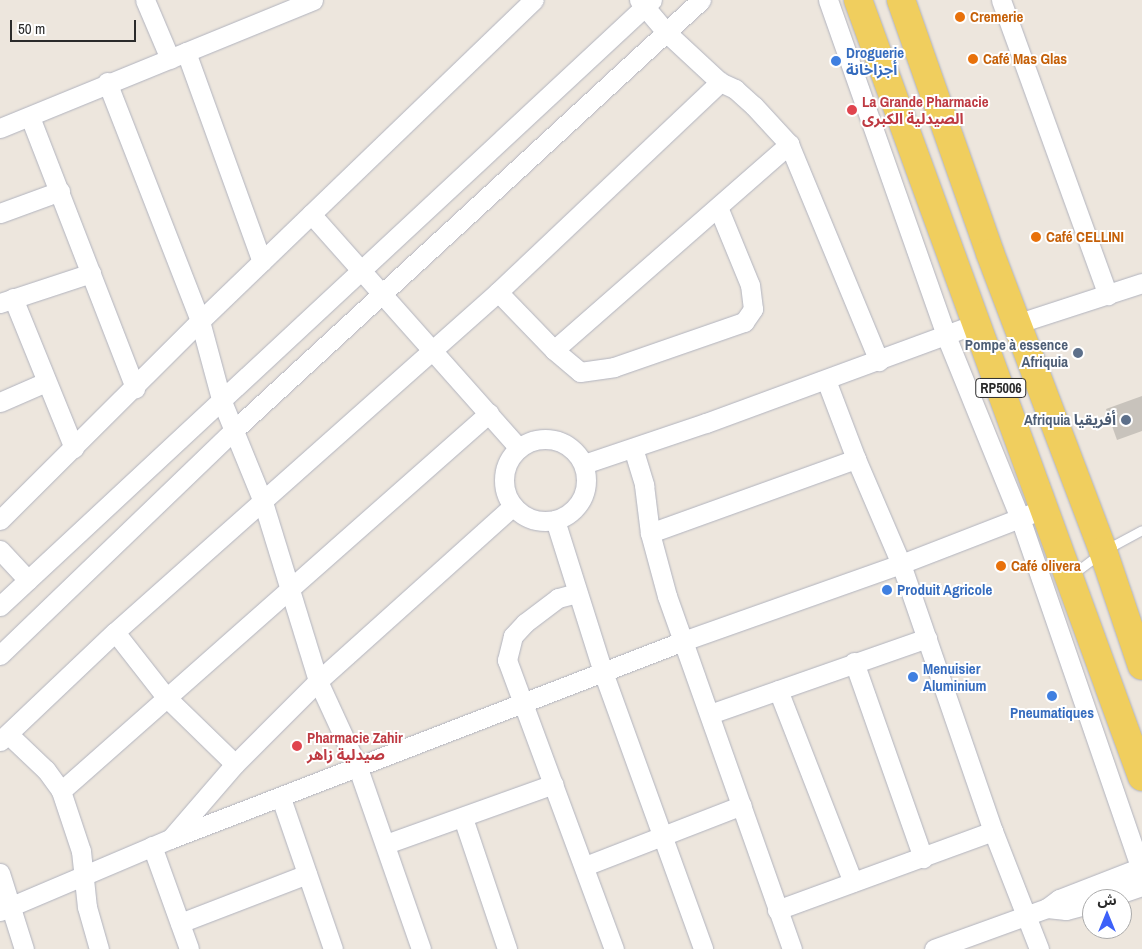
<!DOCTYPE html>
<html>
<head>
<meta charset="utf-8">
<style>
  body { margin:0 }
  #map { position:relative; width:1142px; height:949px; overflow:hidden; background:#ede6dd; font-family:"Archivo Narrow","Noto Sans Arabic",sans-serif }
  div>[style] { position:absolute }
  .building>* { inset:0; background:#c8c3bc }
  .roads { filter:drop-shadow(0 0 1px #b1b3be) drop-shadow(0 0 1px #b1b3be) }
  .lane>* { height:9px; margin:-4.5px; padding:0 4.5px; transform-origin:4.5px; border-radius:4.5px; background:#fff }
  .street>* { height:19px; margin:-9.5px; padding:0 9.5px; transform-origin:9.5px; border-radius:9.5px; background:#fff }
  .street>.ring { margin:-9.5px; padding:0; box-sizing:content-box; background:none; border:19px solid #fff; border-radius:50% }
  .primary>* { height:28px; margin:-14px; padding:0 14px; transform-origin:14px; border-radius:14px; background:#f0ce5e }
  .dots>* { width:14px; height:14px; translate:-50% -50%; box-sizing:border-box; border:2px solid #fff; border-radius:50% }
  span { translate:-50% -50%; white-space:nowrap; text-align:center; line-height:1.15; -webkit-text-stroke:4px #fff; paint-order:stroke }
  .shield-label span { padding:1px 4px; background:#fff; border:1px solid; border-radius:4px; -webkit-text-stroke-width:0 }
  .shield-label { font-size:14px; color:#2b2b2b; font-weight:700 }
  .food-label { font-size:15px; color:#c56008; font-weight:700 }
  .left { translate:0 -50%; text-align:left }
  .shop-label { font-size:15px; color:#366cbe; font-weight:700 }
  .health-label { font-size:15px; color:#be3a42; font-weight:700 }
  .service-label { font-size:15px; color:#4e5e75; font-weight:700 }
  .right { translate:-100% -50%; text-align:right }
  .north { position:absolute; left:1082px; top:889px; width:50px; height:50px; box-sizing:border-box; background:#fff; border:1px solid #aaa; border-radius:50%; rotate:0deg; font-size:14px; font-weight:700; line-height:20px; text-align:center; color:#2b2b2b }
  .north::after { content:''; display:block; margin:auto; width:18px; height:22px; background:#3d61f9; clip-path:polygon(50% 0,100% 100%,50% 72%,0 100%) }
  .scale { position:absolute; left:10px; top:20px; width:126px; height:22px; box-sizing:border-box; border:2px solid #2b2b2b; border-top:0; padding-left:6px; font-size:15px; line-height:18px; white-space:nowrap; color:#2b2b2b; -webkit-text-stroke:4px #fff; paint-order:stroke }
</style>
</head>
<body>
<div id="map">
  <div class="building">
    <div style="clip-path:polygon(1142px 396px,1142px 431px,1117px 440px,1106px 409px)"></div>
  </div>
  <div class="roads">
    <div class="lane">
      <div style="left:1073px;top:574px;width:38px;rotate:-37deg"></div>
      <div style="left:1103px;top:551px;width:44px;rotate:-28.3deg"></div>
    </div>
    <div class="street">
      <div style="left:145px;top:0;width:64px;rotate:67deg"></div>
      <div style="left:639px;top:0;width:43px;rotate:49.7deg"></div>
      <div style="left:667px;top:33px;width:72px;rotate:42.8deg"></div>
      <div style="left:720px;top:82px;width:17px;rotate:25deg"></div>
      <div style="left:735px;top:89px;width:25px;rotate:42deg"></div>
      <div style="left:754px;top:106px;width:52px;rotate:47.4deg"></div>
      <div style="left:789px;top:144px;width:235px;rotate:67.5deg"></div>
      <div style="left:828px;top:0;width:356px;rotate:70.6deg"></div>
      <div style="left:946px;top:336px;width:196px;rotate:67.9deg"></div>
      <div style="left:1020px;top:518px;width:374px;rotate:71deg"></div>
      <div style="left:1001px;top:0;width:314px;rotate:70.1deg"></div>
      <div style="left:186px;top:52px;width:223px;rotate:70.1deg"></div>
      <div style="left:107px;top:82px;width:256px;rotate:68.7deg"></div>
      <div style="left:200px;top:321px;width:81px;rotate:74.9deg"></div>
      <div style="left:221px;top:399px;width:111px;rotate:67.8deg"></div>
      <div style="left:263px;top:502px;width:187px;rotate:72.9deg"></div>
      <div style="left:318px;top:681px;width:96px;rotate:65.3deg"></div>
      <div style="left:358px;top:768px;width:192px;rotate:70.8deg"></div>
      <div style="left:30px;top:117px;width:291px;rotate:68.8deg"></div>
      <div style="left:0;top:128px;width:338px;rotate:-22.2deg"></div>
      <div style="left:0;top:213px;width:64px;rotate:-20.1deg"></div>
      <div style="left:311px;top:214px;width:313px;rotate:48.4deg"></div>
      <div style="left:498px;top:292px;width:81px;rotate:46deg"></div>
      <div style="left:554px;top:350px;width:34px;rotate:40deg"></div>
      <div style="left:580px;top:372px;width:34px;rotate:-8deg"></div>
      <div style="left:614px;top:367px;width:138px;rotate:-19.1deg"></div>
      <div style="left:744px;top:322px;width:16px;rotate:-55deg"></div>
      <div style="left:753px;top:309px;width:24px;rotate:-97deg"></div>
      <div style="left:750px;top:285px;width:84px;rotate:-112.3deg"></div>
      <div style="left:13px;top:298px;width:162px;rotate:67.9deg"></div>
      <div style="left:0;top:303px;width:96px;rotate:-18.2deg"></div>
      <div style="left:1019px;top:323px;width:129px;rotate:-18deg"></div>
      <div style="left:554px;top:350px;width:313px;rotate:-41.2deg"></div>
      <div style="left:826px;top:380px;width:85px;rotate:69.2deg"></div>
      <div style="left:856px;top:459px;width:114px;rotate:66.8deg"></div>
      <div style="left:901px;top:564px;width:282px;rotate:71deg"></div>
      <div style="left:993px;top:831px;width:127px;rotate:68.7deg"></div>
      <div style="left:0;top:402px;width:50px;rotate:-23.5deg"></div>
      <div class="ring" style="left:504px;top:439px;width:63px;height:63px"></div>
      <div style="left:633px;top:448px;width:39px;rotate:73deg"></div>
      <div style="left:644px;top:485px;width:48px;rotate:82.9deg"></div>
      <div style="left:650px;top:533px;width:65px;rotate:74.9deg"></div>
      <div style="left:667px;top:596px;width:374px;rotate:70.5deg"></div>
      <div style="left:584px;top:464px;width:129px;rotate:-18.6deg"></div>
      <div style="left:706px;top:423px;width:290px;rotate:-20.2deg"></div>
      <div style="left:0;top:520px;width:282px;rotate:-44.9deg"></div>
      <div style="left:200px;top:321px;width:463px;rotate:-43.9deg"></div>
      <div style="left:555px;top:520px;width:159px;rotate:72.5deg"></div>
      <div style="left:603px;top:672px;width:294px;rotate:70.1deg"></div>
      <div style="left:650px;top:533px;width:219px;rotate:-19.8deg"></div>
      <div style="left:0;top:550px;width:41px;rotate:47deg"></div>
      <div style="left:577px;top:593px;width:20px;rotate:165deg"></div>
      <div style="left:558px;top:598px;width:41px;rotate:142.9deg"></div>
      <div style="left:525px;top:623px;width:18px;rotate:133deg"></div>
      <div style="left:513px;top:636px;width:25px;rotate:104deg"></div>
      <div style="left:507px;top:660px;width:308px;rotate:69.7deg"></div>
      <div style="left:0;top:606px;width:890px;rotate:-42.91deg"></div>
      <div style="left:115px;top:632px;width:83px;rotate:51.9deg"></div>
      <div style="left:166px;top:697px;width:96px;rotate:44.2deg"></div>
      <div style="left:0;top:655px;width:323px;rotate:-43.9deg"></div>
      <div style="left:233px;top:431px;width:636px;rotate:-42.64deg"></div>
      <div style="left:854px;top:662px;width:208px;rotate:70.6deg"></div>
      <div style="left:778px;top:690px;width:206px;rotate:68.7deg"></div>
      <div style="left:710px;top:714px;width:230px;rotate:-19.3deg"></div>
      <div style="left:8px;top:734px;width:52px;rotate:43.5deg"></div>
      <div style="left:46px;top:770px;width:26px;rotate:54deg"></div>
      <div style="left:61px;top:791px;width:63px;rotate:71.6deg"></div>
      <div style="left:81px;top:851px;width:56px;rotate:83.9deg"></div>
      <div style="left:87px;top:907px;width:44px;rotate:74.1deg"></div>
      <div style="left:0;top:741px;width:158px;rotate:-43.5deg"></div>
      <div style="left:115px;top:632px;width:512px;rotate:-41.6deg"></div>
      <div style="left:498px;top:292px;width:306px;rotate:-43.4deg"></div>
      <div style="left:61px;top:791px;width:571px;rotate:-41.45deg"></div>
      <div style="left:281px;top:798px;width:160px;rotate:71deg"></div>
      <div style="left:463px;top:818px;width:138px;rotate:71.4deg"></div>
      <div style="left:172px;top:837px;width:96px;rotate:-49.2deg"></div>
      <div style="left:235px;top:764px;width:117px;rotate:-45deg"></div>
      <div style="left:318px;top:681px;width:262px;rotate:-41.9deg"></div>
      <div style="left:386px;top:844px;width:178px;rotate:-19.7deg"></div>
      <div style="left:152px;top:846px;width:109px;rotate:70.2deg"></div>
      <div style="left:585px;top:866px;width:168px;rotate:-21.2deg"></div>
      <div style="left:0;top:873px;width:80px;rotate:72.5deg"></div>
      <div style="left:1104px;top:899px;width:40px;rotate:-18.9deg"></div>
      <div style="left:1047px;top:908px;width:19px;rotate:6deg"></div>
      <div style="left:1066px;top:910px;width:27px;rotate:-15deg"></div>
      <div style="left:777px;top:910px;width:230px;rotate:-20.1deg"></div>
      <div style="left:0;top:911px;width:185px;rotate:-23deg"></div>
      <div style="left:170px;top:839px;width:550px;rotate:-21.1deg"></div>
      <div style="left:683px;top:641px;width:231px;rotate:-19.5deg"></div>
      <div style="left:901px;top:564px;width:152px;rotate:-21.2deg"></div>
      <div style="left:180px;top:923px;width:136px;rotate:-21.1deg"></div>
      <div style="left:934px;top:949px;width:120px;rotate:-19.9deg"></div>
      <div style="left:1047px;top:908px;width:15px;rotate:-37deg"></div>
      <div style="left:1059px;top:899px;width:89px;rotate:-21.1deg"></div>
    </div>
    <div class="primary">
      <div style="left:858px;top:0;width:827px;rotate:69.92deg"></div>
      <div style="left:901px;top:0;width:268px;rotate:70.6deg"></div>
      <div style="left:990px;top:253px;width:319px;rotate:69.2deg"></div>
      <div style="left:1103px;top:551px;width:121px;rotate:71.3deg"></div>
    </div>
  </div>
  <div class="dots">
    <div style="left:960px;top:17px;background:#e8710a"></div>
    <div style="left:973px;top:59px;background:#e8710a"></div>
    <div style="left:836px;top:61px;background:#3f7fe0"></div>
    <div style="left:852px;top:110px;background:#e0444e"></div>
    <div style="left:1036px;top:237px;background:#e8710a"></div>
    <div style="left:1078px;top:353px;background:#5c6f8a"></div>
    <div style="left:1126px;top:420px;background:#5c6f8a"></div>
    <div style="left:1001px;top:566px;background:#e8710a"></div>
    <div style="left:887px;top:590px;background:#3f7fe0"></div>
    <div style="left:913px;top:677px;background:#3f7fe0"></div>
    <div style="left:1052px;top:696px;background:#3f7fe0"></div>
    <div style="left:297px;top:746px;background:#e0444e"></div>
  </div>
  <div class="shield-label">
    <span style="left:1001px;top:388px">RP5006</span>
  </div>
  <div class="food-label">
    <span class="left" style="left:970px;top:17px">Cremerie</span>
    <span class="left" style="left:983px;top:59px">Café Mas Glas</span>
    <span class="left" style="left:1046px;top:237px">Café CELLINI</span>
    <span class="left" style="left:1011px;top:566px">Café olivera</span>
  </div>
  <div class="shop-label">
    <span class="left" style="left:846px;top:61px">Droguerie<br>أجزاخانة</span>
    <span class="left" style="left:897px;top:590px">Produit Agricole</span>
    <span class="left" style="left:923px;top:677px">Menuisier<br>Aluminium</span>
    <span style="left:1052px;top:713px">Pneumatiques</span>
  </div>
  <div class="health-label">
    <span class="left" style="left:862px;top:110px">La Grande Pharmacie<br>الصيدلية الكبرى</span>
    <span class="left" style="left:307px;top:746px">Pharmacie Zahir<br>صيدلية زاهر</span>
  </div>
  <div class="service-label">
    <span class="right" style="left:1068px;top:353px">Pompe à essence<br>Afriquia</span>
    <span class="right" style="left:1116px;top:420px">Afriquia أفريقيا</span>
  </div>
  <div class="north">ش</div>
  <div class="scale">50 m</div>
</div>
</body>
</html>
